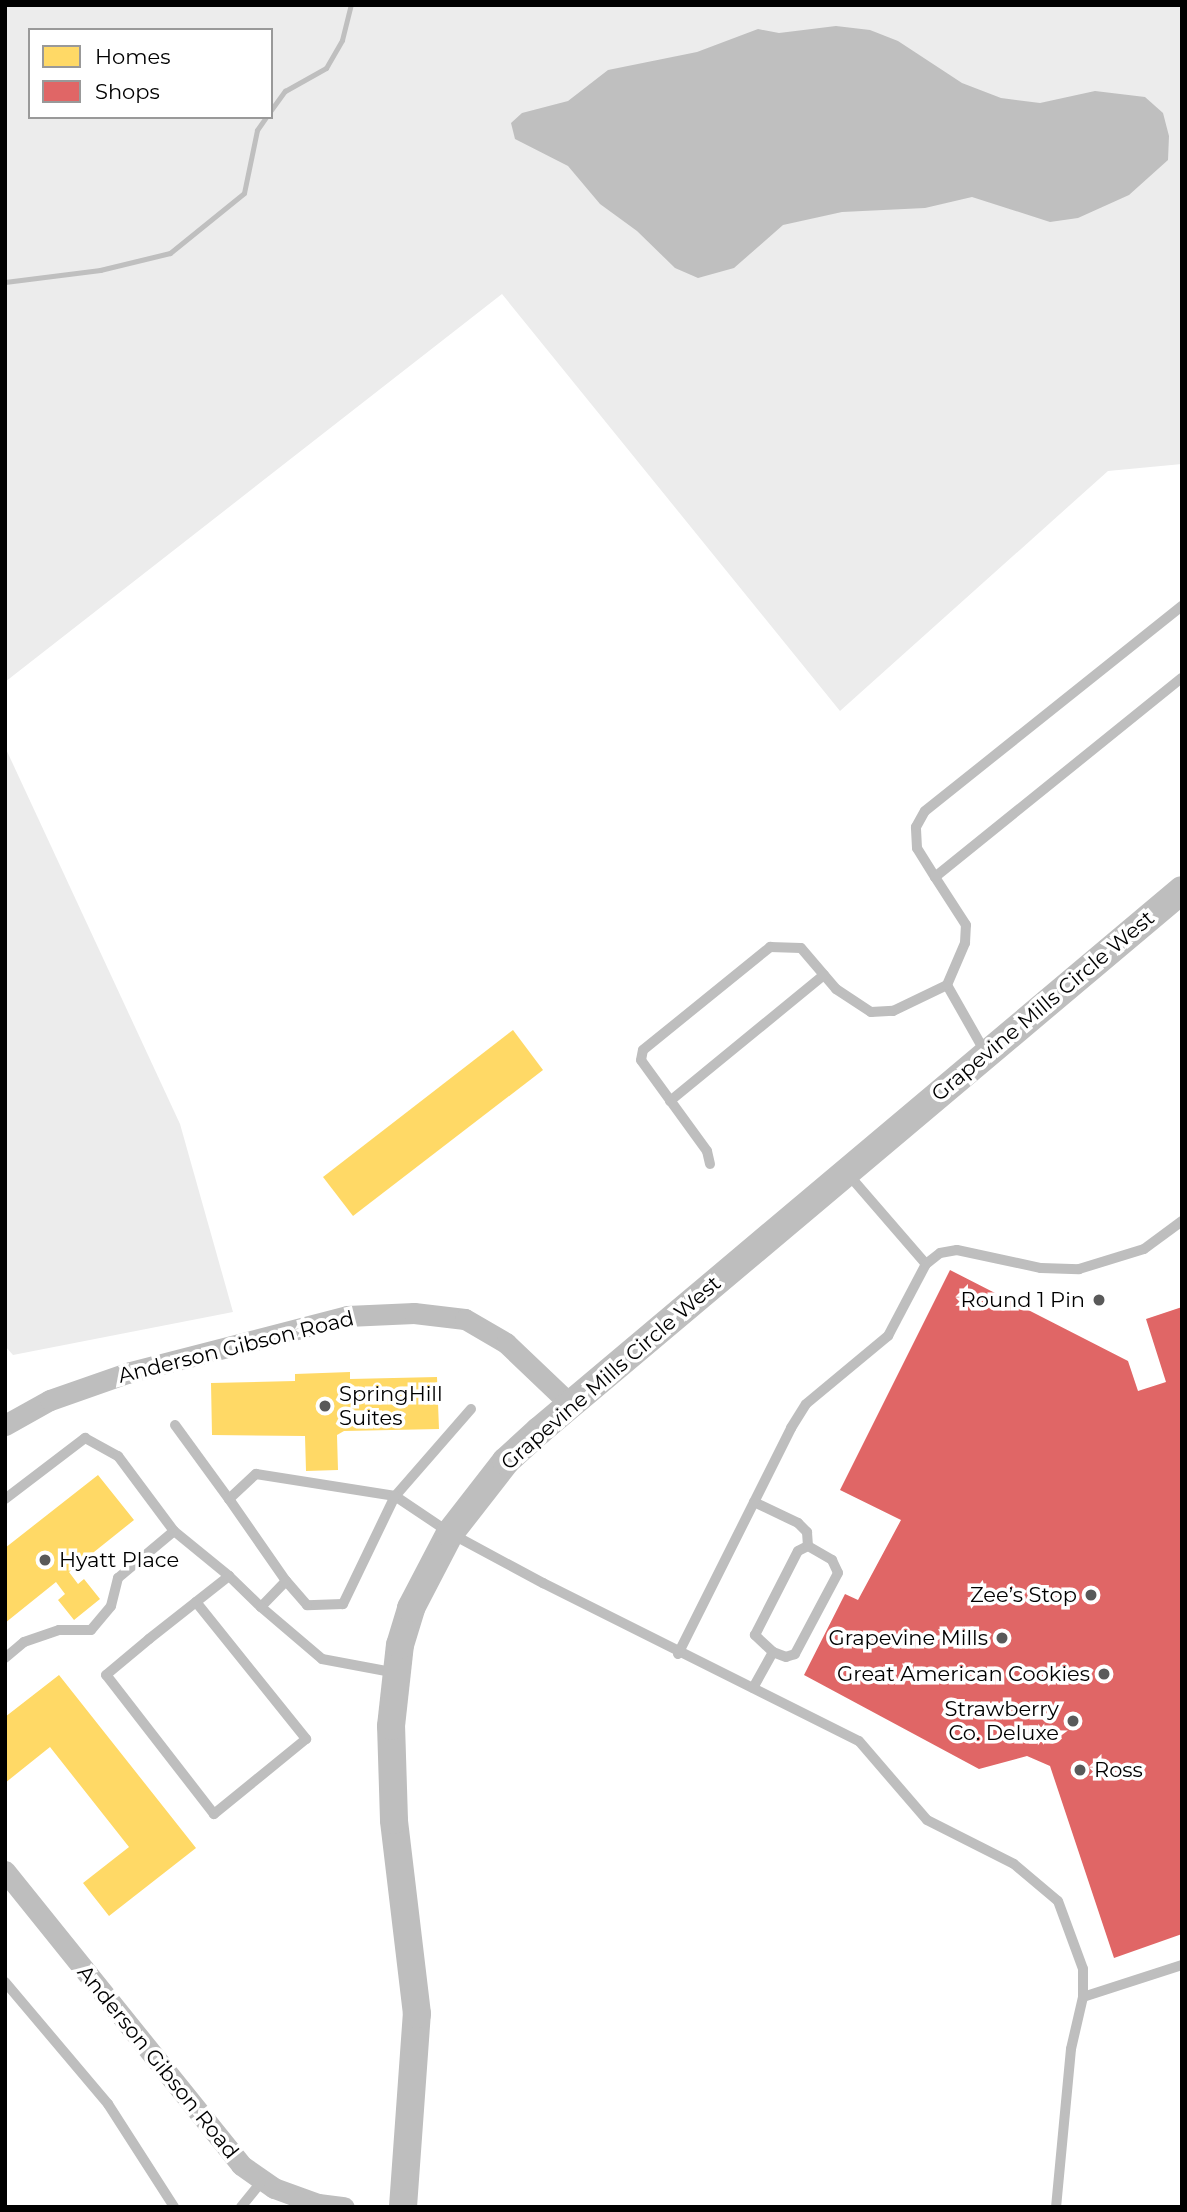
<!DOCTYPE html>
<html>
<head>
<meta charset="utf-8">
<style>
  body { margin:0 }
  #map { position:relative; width:1187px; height:2212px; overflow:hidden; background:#fff; font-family:Montserrat,sans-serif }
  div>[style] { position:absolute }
  .green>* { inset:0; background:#ececec }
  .water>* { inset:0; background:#bfbfbf }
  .homes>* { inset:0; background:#ffd966 }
  .shops>* { inset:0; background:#e06666 }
  .stream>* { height:5px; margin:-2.5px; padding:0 2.5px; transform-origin:2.5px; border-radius:2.5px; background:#bfbfbf }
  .service>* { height:10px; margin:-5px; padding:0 5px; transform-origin:5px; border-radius:5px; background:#bebebe }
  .minor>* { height:21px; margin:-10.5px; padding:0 10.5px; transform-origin:10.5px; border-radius:10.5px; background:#bebebe }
  .tertiary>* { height:28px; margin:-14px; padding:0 14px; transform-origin:14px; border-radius:14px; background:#bebebe }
  .dots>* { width:19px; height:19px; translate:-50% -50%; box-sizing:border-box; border:4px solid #fff; border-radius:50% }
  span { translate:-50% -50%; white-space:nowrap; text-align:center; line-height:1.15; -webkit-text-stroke:7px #fff; paint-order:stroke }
  .street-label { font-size:21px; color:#000 }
  .poi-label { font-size:21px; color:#000 }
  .right { translate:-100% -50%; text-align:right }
  .left { translate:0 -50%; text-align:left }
  .frame { position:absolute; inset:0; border:7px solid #000; pointer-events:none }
  .legend { position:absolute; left:28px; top:28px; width:245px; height:91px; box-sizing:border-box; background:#fff; border:2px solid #999; margin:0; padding:9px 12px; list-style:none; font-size:21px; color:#000 }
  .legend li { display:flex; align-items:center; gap:14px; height:35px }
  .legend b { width:35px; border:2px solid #999 }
</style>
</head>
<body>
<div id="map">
  <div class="green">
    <div style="clip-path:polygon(evenodd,5px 5px,1182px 5px,1182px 464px,1108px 471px,840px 711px,502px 294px,5px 682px,5px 5px,30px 30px,271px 30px,271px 117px,30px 117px,30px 30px)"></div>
    <div style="clip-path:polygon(5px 747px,180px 1124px,233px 1312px,13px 1355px,5px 1346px)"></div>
  </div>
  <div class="water">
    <div style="clip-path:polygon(836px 26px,870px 30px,898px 41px,962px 83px,1001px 98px,1040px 103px,1095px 91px,1145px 97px,1163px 113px,1169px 136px,1168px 160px,1129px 195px,1078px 218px,1050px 222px,972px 197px,925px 208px,842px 212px,783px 225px,734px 268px,698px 278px,675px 268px,637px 231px,600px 204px,568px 166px,515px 139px,511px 123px,522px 113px,568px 101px,608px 70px,697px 52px,758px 29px,779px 33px)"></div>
  </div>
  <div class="homes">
    <div style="clip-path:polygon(513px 1030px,543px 1070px,353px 1216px,323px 1177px)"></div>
    <div style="clip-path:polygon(350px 1372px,350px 1379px,437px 1377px,439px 1429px,344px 1431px,337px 1435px,338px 1470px,306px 1471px,305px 1436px,212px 1435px,211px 1383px,295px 1381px,295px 1374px)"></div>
    <div style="clip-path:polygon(98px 1475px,134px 1520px,69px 1572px,78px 1584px,84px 1579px,100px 1599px,74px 1620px,58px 1600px,65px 1594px,56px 1582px,5px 1623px,5px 1548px)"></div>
    <div style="clip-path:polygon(59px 1675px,196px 1848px,109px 1916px,83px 1883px,129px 1847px,50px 1747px,5px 1783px,5px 1717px)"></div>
  </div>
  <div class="shops">
    <div style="clip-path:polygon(950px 1270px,1128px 1361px,1138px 1391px,1166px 1382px,1146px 1319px,1182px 1307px,1182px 1934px,1114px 1958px,1050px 1766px,1027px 1756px,979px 1769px,804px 1675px,845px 1594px,858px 1600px,901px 1520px,840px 1490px)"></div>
  </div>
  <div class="stream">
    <div style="left:271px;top:110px;width:24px;rotate:-54deg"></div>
    <div style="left:285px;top:91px;width:47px;rotate:-29.3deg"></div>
    <div style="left:326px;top:68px;width:32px;rotate:-60deg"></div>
    <div style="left:342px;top:40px;width:36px;rotate:-76deg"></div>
    <div style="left:5px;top:282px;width:96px;rotate:-7.2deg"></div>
    <div style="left:100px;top:270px;width:72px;rotate:-13.7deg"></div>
    <div style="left:170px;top:253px;width:95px;rotate:-39deg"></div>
    <div style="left:244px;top:193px;width:64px;rotate:-78.3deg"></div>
    <div style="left:257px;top:130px;width:16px;rotate:-55deg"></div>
  </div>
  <div class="service">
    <div style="left:935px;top:877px;width:34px;rotate:-122deg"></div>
    <div style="left:917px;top:848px;width:21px;rotate:-93deg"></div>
    <div style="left:916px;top:827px;width:18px;rotate:-61deg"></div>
    <div style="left:925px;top:811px;width:329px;rotate:-38.6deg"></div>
    <div style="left:947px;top:985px;width:77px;rotate:60.4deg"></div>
    <div style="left:670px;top:1101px;width:199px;rotate:-39.3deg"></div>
    <div style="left:710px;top:1164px;width:13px;rotate:-103deg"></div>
    <div style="left:707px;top:1151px;width:112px;rotate:-126deg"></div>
    <div style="left:641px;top:1060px;width:10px;rotate:-79deg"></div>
    <div style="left:643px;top:1050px;width:164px;rotate:-39deg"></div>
    <div style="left:770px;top:947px;width:31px;rotate:2deg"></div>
    <div style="left:801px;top:948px;width:54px;rotate:49.5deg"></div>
    <div style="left:836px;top:989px;width:42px;rotate:33.3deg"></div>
    <div style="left:871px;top:1012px;width:22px;rotate:-3deg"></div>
    <div style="left:893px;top:1011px;width:60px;rotate:-25.7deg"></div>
    <div style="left:947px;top:985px;width:46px;rotate:-66.8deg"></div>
    <div style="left:965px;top:943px;width:18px;rotate:-87deg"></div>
    <div style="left:966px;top:925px;width:57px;rotate:-122.9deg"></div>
    <div style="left:935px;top:877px;width:317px;rotate:-38.9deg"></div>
    <div style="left:848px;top:1174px;width:119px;rotate:49.1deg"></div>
    <div style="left:471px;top:1409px;width:116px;rotate:131.1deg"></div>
    <div style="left:395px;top:1496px;width:66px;rotate:33.9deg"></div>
    <div style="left:450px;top:1533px;width:106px;rotate:28.3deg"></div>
    <div style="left:543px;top:1583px;width:353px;rotate:26.6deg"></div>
    <div style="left:859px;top:1741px;width:104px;rotate:49.3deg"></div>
    <div style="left:927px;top:1820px;width:97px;rotate:26.8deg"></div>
    <div style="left:1014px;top:1864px;width:57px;rotate:40.1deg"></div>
    <div style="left:1058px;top:1901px;width:72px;rotate:69.8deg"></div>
    <div style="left:1083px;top:1969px;width:28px;rotate:90deg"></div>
    <div style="left:1083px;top:1997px;width:53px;rotate:103deg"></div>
    <div style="left:1071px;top:2049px;width:159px;rotate:95.4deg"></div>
    <div style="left:175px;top:1425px;width:92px;rotate:53.9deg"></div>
    <div style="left:5px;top:1499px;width:101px;rotate:-37.3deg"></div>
    <div style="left:85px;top:1438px;width:38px;rotate:29deg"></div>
    <div style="left:118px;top:1456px;width:94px;rotate:53.3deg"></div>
    <div style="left:754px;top:1502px;width:49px;rotate:25.5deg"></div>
    <div style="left:798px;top:1523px;width:13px;rotate:45deg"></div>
    <div style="left:807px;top:1532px;width:14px;rotate:86deg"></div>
    <div style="left:286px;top:1581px;width:100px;rotate:-124.8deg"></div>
    <div style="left:229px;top:1499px;width:37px;rotate:-43deg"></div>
    <div style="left:256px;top:1474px;width:141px;rotate:9deg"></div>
    <div style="left:395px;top:1496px;width:120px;rotate:115.7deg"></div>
    <div style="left:343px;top:1604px;width:36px;rotate:178deg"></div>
    <div style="left:307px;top:1605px;width:32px;rotate:-131deg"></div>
    <div style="left:286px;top:1581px;width:36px;rotate:134deg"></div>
    <div style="left:261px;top:1607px;width:80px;rotate:40.4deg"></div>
    <div style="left:322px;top:1659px;width:76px;rotate:10.6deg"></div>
    <div style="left:196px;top:1602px;width:176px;rotate:51.2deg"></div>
    <div style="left:306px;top:1739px;width:119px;rotate:140.8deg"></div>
    <div style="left:214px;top:1814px;width:176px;rotate:-127.8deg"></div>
    <div style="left:106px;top:1675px;width:56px;rotate:-39.9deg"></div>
    <div style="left:149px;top:1639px;width:102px;rotate:-38.2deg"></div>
    <div style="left:229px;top:1576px;width:45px;rotate:44.1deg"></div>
    <div style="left:678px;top:1654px;width:253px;rotate:-63.4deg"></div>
    <div style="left:791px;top:1428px;width:28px;rotate:-58deg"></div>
    <div style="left:806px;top:1404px;width:107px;rotate:-39.7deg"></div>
    <div style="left:888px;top:1336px;width:81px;rotate:-62.2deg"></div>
    <div style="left:926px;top:1264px;width:18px;rotate:-38deg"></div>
    <div style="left:940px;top:1253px;width:17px;rotate:-10deg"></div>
    <div style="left:957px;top:1250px;width:86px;rotate:12.1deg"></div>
    <div style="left:1041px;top:1268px;width:38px;rotate:2deg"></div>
    <div style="left:1079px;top:1269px;width:68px;rotate:-17.1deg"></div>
    <div style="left:1144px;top:1249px;width:47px;rotate:-36.4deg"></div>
    <div style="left:5px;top:1658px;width:25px;rotate:-40deg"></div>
    <div style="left:24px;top:1642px;width:37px;rotate:-19deg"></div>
    <div style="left:59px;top:1630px;width:32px"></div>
    <div style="left:91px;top:1630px;width:31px;rotate:-50deg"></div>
    <div style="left:111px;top:1606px;width:29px;rotate:-76deg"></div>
    <div style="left:118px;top:1578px;width:73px;rotate:-40deg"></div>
    <div style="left:174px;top:1531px;width:71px;rotate:39.3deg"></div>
    <div style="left:753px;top:1688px;width:41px;rotate:-60.9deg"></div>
    <div style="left:773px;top:1652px;width:25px;rotate:-137deg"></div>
    <div style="left:755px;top:1635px;width:94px;rotate:-62.9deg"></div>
    <div style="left:798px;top:1551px;width:11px;rotate:-27deg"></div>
    <div style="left:808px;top:1546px;width:28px;rotate:30deg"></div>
    <div style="left:832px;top:1560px;width:14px;rotate:65deg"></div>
    <div style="left:838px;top:1573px;width:92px;rotate:118deg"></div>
    <div style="left:795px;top:1654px;width:9px;rotate:162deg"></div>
    <div style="left:786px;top:1657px;width:14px;rotate:-159deg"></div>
    <div style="left:5px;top:1982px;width:160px;rotate:49.8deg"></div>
    <div style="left:108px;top:2104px;width:122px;rotate:57.3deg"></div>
    <div style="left:1083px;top:1997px;width:104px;rotate:-17.9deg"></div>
    <div style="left:241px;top:2207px;width:35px;rotate:-51deg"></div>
  </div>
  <div class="minor">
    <div style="left:5px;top:1425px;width:51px;rotate:-29.1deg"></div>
    <div style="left:50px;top:1400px;width:82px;rotate:-19.3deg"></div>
    <div style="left:127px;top:1373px;width:227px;rotate:-14.5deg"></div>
    <div style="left:347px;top:1316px;width:67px;rotate:-2.6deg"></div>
    <div style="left:414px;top:1313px;width:51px;rotate:6.7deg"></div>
    <div style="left:465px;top:1319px;width:48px;rotate:30.3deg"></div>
    <div style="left:506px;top:1343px;width:90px;rotate:43.6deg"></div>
    <div style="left:5px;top:1871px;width:377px;rotate:51.2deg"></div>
    <div style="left:241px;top:2165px;width:40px;rotate:34.9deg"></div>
    <div style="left:274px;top:2188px;width:47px;rotate:20deg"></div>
    <div style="left:318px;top:2204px;width:26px;rotate:7deg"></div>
  </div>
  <div class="tertiary">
    <div style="left:403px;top:2207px;width:194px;rotate:-85.9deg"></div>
    <div style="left:417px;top:2014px;width:195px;rotate:-96.8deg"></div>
    <div style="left:394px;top:1820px;width:94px;rotate:-91.8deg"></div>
    <div style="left:391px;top:1726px;width:81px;rotate:-83.7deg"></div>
    <div style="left:400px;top:1645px;width:39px;rotate:-73deg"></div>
    <div style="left:411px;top:1608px;width:85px;rotate:-62.5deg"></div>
    <div style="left:450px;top:1533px;width:91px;rotate:-52.1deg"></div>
    <div style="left:506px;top:1461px;width:45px;rotate:-42.3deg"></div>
    <div style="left:539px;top:1431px;width:840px;rotate:-40.08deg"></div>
  </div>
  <div class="dots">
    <div style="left:1099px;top:1300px;background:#595959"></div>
    <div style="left:325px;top:1406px;background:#595959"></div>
    <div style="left:45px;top:1560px;background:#595959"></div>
    <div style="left:1091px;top:1595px;background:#595959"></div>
    <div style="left:1002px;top:1638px;background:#595959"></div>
    <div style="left:1104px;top:1674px;background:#595959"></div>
    <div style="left:1073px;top:1721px;background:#595959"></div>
    <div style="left:1080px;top:1770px;background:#595959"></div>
  </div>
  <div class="street-label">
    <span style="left:1043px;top:1006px;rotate:-40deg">Grapevine Mills Circle West</span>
    <span style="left:236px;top:1347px;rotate:-14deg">Anderson Gibson Road</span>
    <span style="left:611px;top:1373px;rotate:-41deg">Grapevine Mills Circle West</span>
    <span style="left:158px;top:2062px;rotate:51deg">Anderson Gibson Road</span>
  </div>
  <div class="poi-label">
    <span class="right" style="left:1085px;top:1300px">Round 1 Pin</span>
    <span class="left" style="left:339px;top:1406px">SpringHill<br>Suites</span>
    <span class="left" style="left:59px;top:1560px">Hyatt Place</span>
    <span class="right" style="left:1077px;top:1595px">Zee’s Stop</span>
    <span class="right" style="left:988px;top:1638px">Grapevine Mills</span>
    <span class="right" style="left:1090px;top:1674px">Great American Cookies</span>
    <span class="right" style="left:1059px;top:1721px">Strawberry<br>Co. Deluxe</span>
    <span class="left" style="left:1094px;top:1770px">Ross</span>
  </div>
  <div class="frame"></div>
  <ul class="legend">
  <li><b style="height:19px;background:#ffd966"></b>Homes</li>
  <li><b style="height:19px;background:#e06666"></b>Shops</li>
  </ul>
</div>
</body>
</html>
